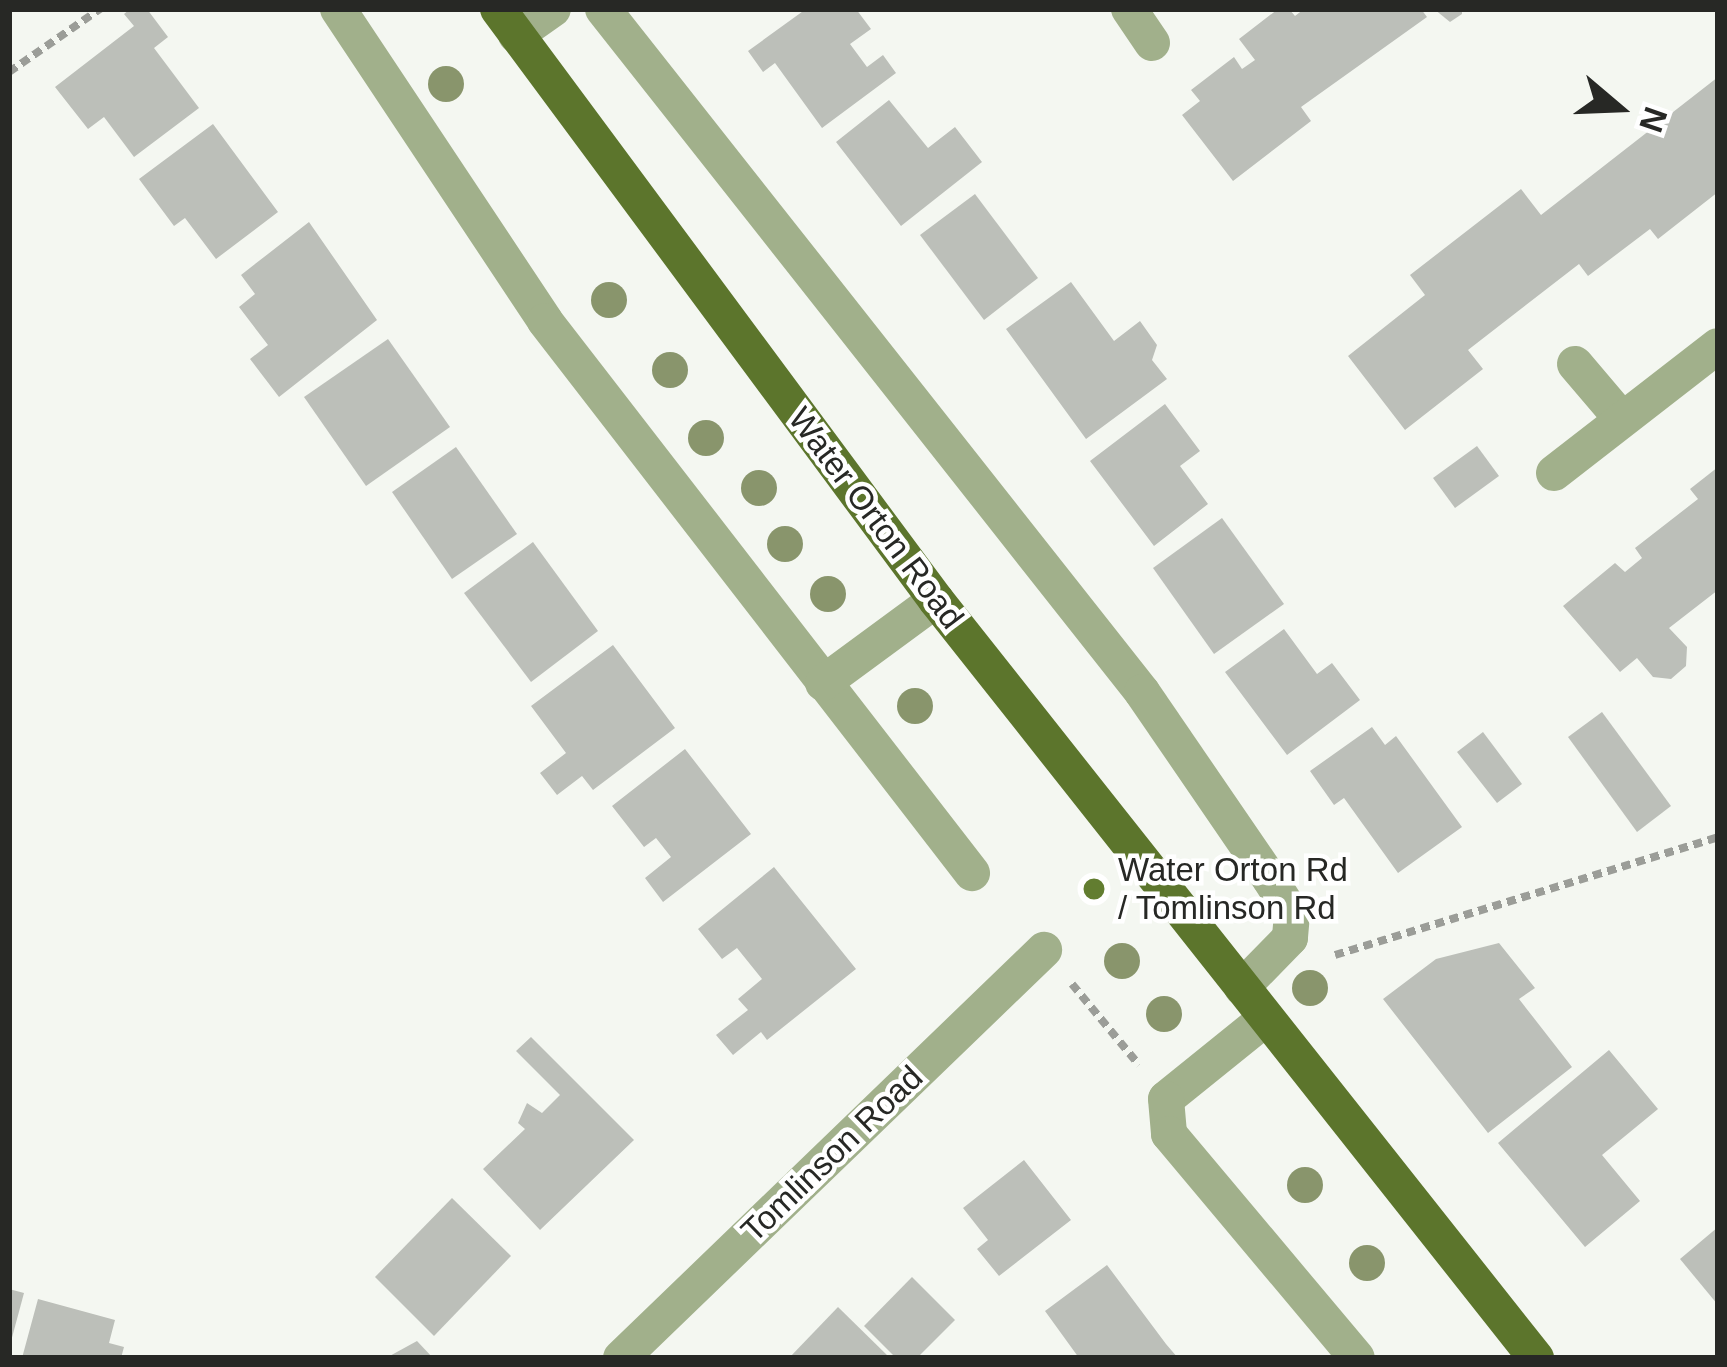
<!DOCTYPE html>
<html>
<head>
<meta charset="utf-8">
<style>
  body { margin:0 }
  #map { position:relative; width:1727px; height:1367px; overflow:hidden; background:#f4f7f1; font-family:Helvetica,sans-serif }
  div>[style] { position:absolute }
  .building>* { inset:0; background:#bcbfb9 }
  .path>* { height:8px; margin-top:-4px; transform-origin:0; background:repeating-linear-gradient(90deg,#9b9d98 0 9px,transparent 0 15px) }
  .minor>* { height:36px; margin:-18px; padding:0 18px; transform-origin:18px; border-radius:18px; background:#a1b08b }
  .major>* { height:36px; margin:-18px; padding:0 18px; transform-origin:18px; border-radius:18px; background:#5c752c }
  .trees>* { width:36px; height:36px; margin:-18px; border-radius:50%; background:#89956c }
  .dots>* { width:33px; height:33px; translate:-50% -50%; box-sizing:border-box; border:6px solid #fff; border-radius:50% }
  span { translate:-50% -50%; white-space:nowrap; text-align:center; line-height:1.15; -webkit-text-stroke:9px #fff; paint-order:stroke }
  .street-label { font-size:33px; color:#272825 }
  .poi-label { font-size:33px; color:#272825 }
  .left { translate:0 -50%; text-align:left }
  .frame { position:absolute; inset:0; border:12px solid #272825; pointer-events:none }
  .north { position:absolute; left:1559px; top:48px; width:120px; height:120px; -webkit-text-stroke:9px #fff; paint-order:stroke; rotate:109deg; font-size:33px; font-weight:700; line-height:48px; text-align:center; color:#272825 }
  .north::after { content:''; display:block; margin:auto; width:42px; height:54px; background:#272825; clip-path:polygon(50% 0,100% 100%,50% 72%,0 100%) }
</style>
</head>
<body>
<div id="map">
  <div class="building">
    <div style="clip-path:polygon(130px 9px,147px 9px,168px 37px,154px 48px,199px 108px,134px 157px,104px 117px,88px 129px,55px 87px,134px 26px,124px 14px)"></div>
    <div style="clip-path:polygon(806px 9px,856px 9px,871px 29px,850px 44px,867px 67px,883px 55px,896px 73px,822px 128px,775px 63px,763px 72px,748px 51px)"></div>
    <div style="clip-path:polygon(1278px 9px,1289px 9px,1295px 16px,1304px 9px,1421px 9px,1427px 17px,1301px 107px,1311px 121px,1233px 181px,1182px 115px,1200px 101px,1191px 90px,1234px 57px,1242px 69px,1255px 60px,1239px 39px)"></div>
    <div style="clip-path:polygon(1434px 9px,1462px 9px,1462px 14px,1450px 22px)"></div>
    <div style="clip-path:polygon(1718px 77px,1718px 192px,1658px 239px,1650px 229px,1588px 276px,1579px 264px,1468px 350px,1483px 369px,1405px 430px,1348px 356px,1425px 295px,1410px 275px,1521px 189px,1541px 215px)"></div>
    <div style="clip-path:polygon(889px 100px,928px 148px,955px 127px,982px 162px,901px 226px,836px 142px)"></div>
    <div style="clip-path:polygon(213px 124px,278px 212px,216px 259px,185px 218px,174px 226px,139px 179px)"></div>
    <div style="clip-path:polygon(975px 194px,1038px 278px,984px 320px,920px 235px)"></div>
    <div style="clip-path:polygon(309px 222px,377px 320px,279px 397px,250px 359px,268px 345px,239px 307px,255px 294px,241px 275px)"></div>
    <div style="clip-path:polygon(1071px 282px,1114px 341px,1140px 321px,1157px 345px,1152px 360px,1167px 379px,1086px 439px,1006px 329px)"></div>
    <div style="clip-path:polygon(388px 339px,450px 427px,366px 486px,304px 397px)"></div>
    <div style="clip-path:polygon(1165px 404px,1200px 451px,1180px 466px,1208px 504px,1154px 546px,1090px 461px)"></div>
    <div style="clip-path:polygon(1477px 446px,1499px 476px,1455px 508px,1433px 478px)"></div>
    <div style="clip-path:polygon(456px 447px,517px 534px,452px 579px,392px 492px)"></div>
    <div style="clip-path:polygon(1718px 467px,1718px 590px,1669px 628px,1687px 647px,1686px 666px,1671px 679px,1653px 677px,1637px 658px,1620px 672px,1563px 606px,1615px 563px,1625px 572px,1642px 558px,1635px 548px,1698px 499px,1690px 489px)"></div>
    <div style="clip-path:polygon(1222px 518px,1284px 604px,1214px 654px,1153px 568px)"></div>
    <div style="clip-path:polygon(533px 542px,598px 631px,531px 682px,464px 593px)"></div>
    <div style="clip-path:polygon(1284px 629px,1317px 674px,1332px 663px,1360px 700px,1287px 755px,1225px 672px)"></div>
    <div style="clip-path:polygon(613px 645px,675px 728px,593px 790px,582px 776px,557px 795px,540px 773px,566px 753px,531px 706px)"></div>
    <div style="clip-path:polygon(1602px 712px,1671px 806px,1637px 832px,1568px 737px)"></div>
    <div style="clip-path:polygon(1372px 727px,1385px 745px,1396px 736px,1462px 827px,1398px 873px,1344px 798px,1334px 805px,1310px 771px)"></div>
    <div style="clip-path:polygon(1483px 732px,1522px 784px,1497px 803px,1457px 752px)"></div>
    <div style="clip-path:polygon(685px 749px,751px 834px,663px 902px,645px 878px,671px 857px,656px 838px,644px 847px,612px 806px)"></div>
    <div style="clip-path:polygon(774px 867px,856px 969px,767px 1040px,761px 1032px,733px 1055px,716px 1035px,748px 1010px,738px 999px,762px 979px,737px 948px,722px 959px,698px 929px)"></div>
    <div style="clip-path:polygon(1499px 943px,1535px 988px,1519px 999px,1572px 1067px,1488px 1133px,1383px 999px,1436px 959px)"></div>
    <div style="clip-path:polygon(531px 1037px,634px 1140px,540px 1230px,483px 1169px,525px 1129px,518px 1123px,527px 1103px,542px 1113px,560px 1095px,516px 1051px)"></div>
    <div style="clip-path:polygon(1609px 1050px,1658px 1109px,1602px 1155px,1640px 1201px,1585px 1247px,1498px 1143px)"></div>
    <div style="clip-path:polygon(1024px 1160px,1071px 1220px,999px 1276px,977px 1249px,988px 1240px,963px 1208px)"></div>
    <div style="clip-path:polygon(452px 1198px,511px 1256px,434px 1336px,375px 1277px)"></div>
    <div style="clip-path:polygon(1718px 1227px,1718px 1305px,1680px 1259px)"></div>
    <div style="clip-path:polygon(1107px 1265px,1166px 1344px,1178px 1358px,1079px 1358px,1045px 1311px)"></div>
    <div style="clip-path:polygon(912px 1277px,955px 1320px,917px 1358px,896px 1358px,864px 1326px)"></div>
    <div style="clip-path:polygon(9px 1289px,24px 1293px,10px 1345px,9px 1344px)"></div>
    <div style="clip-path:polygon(38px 1299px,115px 1320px,109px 1343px,124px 1347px,121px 1358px,22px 1358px)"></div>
    <div style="clip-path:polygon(838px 1307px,890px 1358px,789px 1358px)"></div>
    <div style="clip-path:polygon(417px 1341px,433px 1358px,386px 1358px)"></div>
  </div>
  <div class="path">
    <div style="left:9px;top:72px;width:111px;rotate:-34.7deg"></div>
    <div style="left:1335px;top:955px;width:401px;rotate:-17.1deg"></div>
    <div style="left:1072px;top:984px;width:105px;rotate:50.4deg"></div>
  </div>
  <div class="minor">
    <div style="left:338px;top:9px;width:374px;rotate:56.4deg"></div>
    <div style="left:545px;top:321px;width:698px;rotate:52.28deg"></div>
    <div style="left:603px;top:9px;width:870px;rotate:51.72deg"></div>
    <div style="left:1142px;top:692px;width:227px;rotate:55.6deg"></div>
    <div style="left:1270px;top:879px;width:41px;rotate:57.8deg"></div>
    <div style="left:1292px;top:914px;width:24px;rotate:95deg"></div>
    <div style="left:1290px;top:938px;width:69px;rotate:134.4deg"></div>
    <div style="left:1129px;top:9px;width:41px;rotate:55.9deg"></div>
    <div style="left:516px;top:35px;width:45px;rotate:-35.1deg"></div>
    <div style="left:1575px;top:364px;width:71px;rotate:49.6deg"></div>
    <div style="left:1554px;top:473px;width:207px;rotate:-37.8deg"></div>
    <div style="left:823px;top:683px;width:140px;rotate:-36.3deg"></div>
    <div style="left:1265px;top:1019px;width:127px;rotate:141.1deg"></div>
    <div style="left:1166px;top:1099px;width:35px;rotate:85deg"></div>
    <div style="left:1169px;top:1134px;width:292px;rotate:50deg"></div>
    <div style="left:621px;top:1358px;width:588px;rotate:-43.97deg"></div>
  </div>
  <div class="major">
    <div style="left:498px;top:9px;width:736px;rotate:53.46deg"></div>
    <div style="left:936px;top:600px;width:967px;rotate:51.64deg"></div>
  </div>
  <div class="trees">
    <div style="left:446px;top:84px"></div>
    <div style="left:609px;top:300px"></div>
    <div style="left:670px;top:370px"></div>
    <div style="left:706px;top:438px"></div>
    <div style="left:759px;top:488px"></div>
    <div style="left:785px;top:544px"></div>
    <div style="left:828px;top:594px"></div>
    <div style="left:915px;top:706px"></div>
    <div style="left:1122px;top:961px"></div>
    <div style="left:1310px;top:988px"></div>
    <div style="left:1164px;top:1014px"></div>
    <div style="left:1305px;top:1185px"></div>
    <div style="left:1367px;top:1263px"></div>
  </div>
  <div class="dots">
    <div style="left:1094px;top:889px;background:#627d30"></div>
  </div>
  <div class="street-label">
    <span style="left:876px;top:518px;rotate:53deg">Water Orton Road</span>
    <span style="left:832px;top:1154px;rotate:-44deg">Tomlinson Road</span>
  </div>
  <div class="poi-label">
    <span class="left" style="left:1118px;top:889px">Water Orton Rd<br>/ Tomlinson Rd</span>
  </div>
  <div class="frame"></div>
  <div class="north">N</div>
</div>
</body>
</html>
